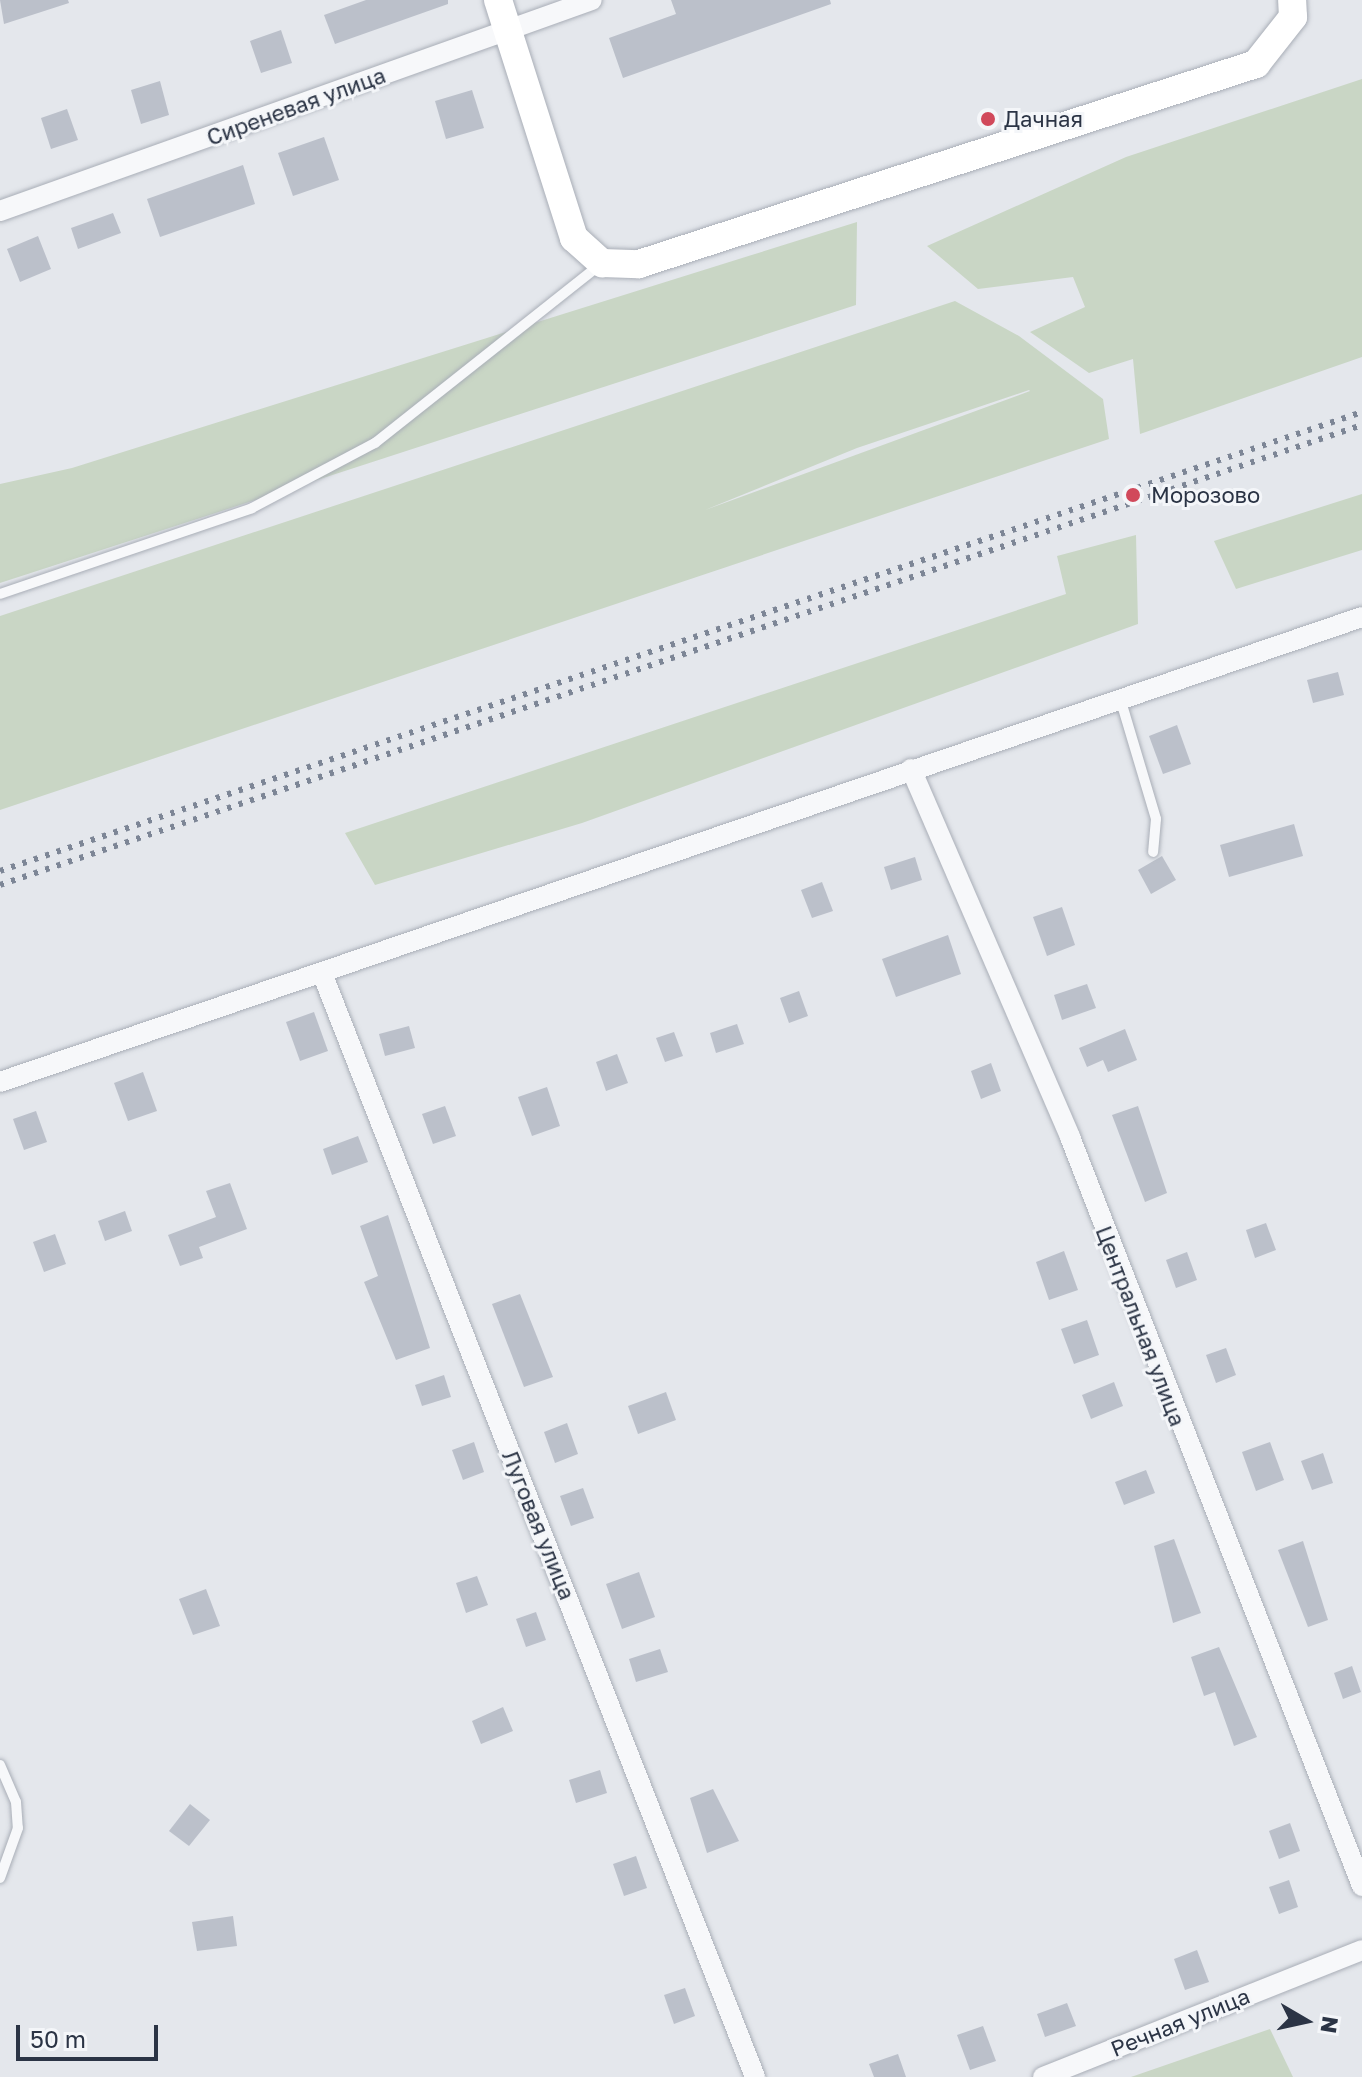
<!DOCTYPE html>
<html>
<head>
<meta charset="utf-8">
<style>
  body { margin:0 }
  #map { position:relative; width:1362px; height:2077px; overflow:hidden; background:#e4e7ec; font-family:"Golos Text",sans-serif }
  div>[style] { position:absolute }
  .green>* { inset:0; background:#c9d6c5 }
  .building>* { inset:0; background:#bbc0ca }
  .roads { filter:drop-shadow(0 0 2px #a9aeb7) drop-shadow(0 0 2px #a9aeb7) }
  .lane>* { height:10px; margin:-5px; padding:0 5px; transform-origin:5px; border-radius:5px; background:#f7f8fa }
  .street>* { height:20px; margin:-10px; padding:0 10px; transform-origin:10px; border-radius:10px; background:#f7f8fa }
  .secondary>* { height:28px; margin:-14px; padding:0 14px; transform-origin:14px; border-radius:14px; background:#fff }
  .rail>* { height:6px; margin-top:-3px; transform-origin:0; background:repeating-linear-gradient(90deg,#7d8696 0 4px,transparent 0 12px) }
  .dots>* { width:22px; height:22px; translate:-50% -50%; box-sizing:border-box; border:4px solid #f4f6f9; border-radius:50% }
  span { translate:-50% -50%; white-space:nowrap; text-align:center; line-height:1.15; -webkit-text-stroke:6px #f4f6f9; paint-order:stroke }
  .street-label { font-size:22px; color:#2b3445 }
  .poi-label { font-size:22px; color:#2b3445 }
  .left { translate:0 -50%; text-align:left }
  .north { position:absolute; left:1266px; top:1981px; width:80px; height:80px; -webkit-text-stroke:6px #f4f6f9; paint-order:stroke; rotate:99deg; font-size:22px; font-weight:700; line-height:32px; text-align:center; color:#2b3445 }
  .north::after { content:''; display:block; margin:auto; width:28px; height:36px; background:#2b3445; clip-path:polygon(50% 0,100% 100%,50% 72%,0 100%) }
  .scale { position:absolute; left:16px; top:2025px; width:142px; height:36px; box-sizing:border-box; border:4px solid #2b3445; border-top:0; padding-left:10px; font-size:24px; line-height:28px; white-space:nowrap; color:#2b3445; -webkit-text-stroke:6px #f4f6f9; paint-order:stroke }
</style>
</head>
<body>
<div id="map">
  <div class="green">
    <div style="clip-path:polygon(1362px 79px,1362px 357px,1140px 434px,1133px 359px,1089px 373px,1030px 332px,1085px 307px,1073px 277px,978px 289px,927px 246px,1126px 157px)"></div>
    <div style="clip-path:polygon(857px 222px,856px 305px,0 583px,0 484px,72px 468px)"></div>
    <div style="clip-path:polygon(evenodd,955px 301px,1019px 336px,1103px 399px,1109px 439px,0 810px,0 616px,955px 301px,1029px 390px,1030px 391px,705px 510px,857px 448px,1029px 390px)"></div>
    <div style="clip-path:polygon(1362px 494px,1362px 550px,1236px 589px,1214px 541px)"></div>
    <div style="clip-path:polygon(1136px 535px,1138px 624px,582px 823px,375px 885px,345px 833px,1066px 594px,1057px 556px)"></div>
    <div style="clip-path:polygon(1270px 2029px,1293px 2077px,1131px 2077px)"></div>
  </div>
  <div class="building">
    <div style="clip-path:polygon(0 0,68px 0,69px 3px,4px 24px)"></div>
    <div style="clip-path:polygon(366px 0,448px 0,448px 4px,335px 44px,324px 15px)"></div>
    <div style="clip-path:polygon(671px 0,830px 0,831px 4px,623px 78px,609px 38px,676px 14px)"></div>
    <div style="clip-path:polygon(281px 30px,292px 63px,261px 73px,250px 41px)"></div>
    <div style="clip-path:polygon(160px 81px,169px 115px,141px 124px,131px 90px)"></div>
    <div style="clip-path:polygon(472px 90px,484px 128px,446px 139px,435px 101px)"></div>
    <div style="clip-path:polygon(67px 109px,78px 140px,51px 149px,41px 118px)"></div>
    <div style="clip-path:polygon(324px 137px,339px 180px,293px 196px,278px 153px)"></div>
    <div style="clip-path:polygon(243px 165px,255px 204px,160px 237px,147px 199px)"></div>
    <div style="clip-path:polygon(113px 213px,121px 233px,78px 249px,71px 228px)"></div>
    <div style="clip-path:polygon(38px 236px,51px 269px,20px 282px,7px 249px)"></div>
    <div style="clip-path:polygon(1338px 672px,1344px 695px,1313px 703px,1307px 680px)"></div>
    <div style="clip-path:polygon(1177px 725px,1191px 764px,1163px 774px,1149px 736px)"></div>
    <div style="clip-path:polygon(1294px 824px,1303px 856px,1229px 877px,1220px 845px)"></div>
    <div style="clip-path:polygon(1162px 856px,1176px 880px,1151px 894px,1138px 870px)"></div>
    <div style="clip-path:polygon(915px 857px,922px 880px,891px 890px,884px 867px)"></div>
    <div style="clip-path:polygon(822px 882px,833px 911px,812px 918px,801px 890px)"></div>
    <div style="clip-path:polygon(1062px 907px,1075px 945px,1047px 956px,1033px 917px)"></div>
    <div style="clip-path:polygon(948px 935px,961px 974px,896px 997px,882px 959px)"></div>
    <div style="clip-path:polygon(1087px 984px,1096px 1008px,1062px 1020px,1054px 995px)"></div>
    <div style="clip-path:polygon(799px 991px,808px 1016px,789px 1023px,780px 998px)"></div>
    <div style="clip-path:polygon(314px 1012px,328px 1051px,300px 1061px,286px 1022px)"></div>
    <div style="clip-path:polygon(737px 1024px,744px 1044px,716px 1053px,710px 1033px)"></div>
    <div style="clip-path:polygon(409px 1026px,415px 1048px,385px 1056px,379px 1034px)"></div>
    <div style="clip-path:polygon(1125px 1029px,1137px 1060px,1108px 1072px,1103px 1060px,1087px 1067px,1079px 1048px)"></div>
    <div style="clip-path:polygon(674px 1032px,683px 1056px,665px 1062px,656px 1038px)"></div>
    <div style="clip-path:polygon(617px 1054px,628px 1083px,606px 1091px,596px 1062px)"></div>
    <div style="clip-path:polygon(991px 1063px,1001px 1091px,981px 1099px,971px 1071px)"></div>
    <div style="clip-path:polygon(143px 1072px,157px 1111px,128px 1121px,114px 1083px)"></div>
    <div style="clip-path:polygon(547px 1087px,560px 1126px,532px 1136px,518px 1097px)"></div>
    <div style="clip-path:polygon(445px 1106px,456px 1136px,433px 1144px,422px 1114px)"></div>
    <div style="clip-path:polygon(1138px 1106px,1167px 1193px,1145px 1202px,1112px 1115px)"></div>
    <div style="clip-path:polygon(36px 1111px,47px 1142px,24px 1150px,13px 1119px)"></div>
    <div style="clip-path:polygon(358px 1136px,368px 1162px,332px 1175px,323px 1149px)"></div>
    <div style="clip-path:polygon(230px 1183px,247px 1229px,199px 1247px,203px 1258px,180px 1266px,168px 1235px,216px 1217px,206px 1191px)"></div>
    <div style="clip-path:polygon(125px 1211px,132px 1231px,105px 1241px,98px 1221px)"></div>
    <div style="clip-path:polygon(388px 1215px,430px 1348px,396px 1360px,364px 1282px,378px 1276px,360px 1226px)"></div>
    <div style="clip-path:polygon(1266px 1223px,1276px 1250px,1255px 1258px,1246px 1230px)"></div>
    <div style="clip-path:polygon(55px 1234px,66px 1264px,44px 1272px,33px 1242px)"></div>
    <div style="clip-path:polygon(1064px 1251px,1078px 1290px,1049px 1300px,1036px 1262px)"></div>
    <div style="clip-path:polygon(1187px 1252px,1197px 1280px,1176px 1288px,1166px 1260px)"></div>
    <div style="clip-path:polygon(520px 1294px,553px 1377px,524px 1387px,492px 1304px)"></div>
    <div style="clip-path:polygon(1087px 1320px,1099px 1355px,1074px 1364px,1061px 1329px)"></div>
    <div style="clip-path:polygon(1226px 1348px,1236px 1375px,1216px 1383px,1206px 1355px)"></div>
    <div style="clip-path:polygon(444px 1375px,451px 1397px,422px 1406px,415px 1385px)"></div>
    <div style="clip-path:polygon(1114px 1382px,1123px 1406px,1091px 1419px,1082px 1395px)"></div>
    <div style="clip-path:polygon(666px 1392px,676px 1420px,638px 1434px,628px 1406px)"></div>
    <div style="clip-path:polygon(567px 1423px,578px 1454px,555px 1463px,544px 1432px)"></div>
    <div style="clip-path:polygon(474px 1442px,484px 1472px,463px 1480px,452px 1450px)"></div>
    <div style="clip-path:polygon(1270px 1442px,1284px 1480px,1256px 1491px,1242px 1452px)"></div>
    <div style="clip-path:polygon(1323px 1453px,1333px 1483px,1312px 1490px,1301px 1461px)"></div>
    <div style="clip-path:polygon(1146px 1470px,1155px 1493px,1124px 1505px,1115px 1482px)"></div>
    <div style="clip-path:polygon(583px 1488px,594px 1518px,571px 1526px,560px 1496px)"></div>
    <div style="clip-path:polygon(1174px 1539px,1201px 1613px,1173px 1623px,1154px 1546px)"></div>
    <div style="clip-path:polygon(1303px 1541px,1328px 1620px,1308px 1627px,1278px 1550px)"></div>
    <div style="clip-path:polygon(639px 1572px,655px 1617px,622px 1629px,606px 1584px)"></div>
    <div style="clip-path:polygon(477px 1576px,488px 1605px,466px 1613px,456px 1583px)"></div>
    <div style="clip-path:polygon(206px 1589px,220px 1626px,193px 1635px,179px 1599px)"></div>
    <div style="clip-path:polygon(536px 1612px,546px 1640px,526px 1647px,516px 1619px)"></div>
    <div style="clip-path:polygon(1219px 1647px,1257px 1737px,1234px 1746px,1215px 1692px,1204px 1696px,1191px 1657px)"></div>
    <div style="clip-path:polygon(660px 1649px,668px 1672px,636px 1682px,629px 1659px)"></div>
    <div style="clip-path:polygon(1352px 1666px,1361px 1692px,1343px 1699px,1334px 1673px)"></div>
    <div style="clip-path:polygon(503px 1707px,513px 1731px,481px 1744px,472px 1721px)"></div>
    <div style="clip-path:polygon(600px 1770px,607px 1793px,576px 1803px,569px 1780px)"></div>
    <div style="clip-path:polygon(713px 1789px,739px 1841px,707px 1853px,690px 1798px)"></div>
    <div style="clip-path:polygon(190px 1804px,210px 1820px,189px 1846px,169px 1831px)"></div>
    <div style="clip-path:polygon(1290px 1823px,1300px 1851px,1279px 1859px,1269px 1831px)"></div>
    <div style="clip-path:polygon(636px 1856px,647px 1888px,624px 1896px,613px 1864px)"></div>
    <div style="clip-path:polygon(1289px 1880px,1298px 1907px,1279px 1914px,1269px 1887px)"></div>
    <div style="clip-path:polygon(233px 1916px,237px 1946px,197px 1951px,192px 1922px)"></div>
    <div style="clip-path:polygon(1197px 1950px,1209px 1982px,1185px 1990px,1174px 1959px)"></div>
    <div style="clip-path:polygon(685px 1988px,695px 2016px,674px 2024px,664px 1995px)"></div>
    <div style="clip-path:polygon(1067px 2003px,1076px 2026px,1045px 2037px,1037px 2014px)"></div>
    <div style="clip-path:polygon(983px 2026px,996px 2061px,970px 2070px,957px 2035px)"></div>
    <div style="clip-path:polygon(898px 2054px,906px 2077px,874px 2077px,869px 2064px)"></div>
  </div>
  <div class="roads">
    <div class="lane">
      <div style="left:0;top:594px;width:266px;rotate:-18.8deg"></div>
      <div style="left:252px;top:508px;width:139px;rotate:-27.9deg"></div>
      <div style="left:375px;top:443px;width:288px;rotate:-38.4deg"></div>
      <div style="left:1120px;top:698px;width:126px;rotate:73.4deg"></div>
      <div style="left:1156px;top:819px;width:33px;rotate:95deg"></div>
      <div style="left:0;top:1765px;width:40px;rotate:66.6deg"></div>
      <div style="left:16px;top:1802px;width:26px;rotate:86deg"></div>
      <div style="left:18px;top:1828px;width:53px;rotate:109.8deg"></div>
    </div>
    <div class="street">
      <div style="left:0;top:211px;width:628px;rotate:-19.62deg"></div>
      <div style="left:911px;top:769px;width:401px;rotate:66.6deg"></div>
      <div style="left:1070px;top:1137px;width:804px;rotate:68.7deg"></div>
      <div style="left:322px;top:973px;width:1186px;rotate:68.58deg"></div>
      <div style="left:0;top:1082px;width:1439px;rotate:-18.85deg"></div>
      <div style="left:1043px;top:2077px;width:343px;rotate:-21.7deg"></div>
    </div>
    <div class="secondary">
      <div style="left:498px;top:0;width:250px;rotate:72.3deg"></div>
      <div style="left:574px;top:238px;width:38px;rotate:42deg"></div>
      <div style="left:602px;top:263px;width:37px;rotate:2deg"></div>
      <div style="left:639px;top:264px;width:649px;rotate:-17.96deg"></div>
      <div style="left:1256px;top:64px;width:60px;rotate:-51.8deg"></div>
      <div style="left:1293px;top:17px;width:17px;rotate:-93deg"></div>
    </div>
  </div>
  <div class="rail">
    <div style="left:0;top:871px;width:1437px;rotate:-18.62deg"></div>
    <div style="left:0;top:885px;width:1438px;rotate:-18.66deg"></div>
  </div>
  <div class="dots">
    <div style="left:988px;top:119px;background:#d1495b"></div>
    <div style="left:1133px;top:495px;background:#d1495b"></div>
  </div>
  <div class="street-label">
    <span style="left:296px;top:106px;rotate:-20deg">Сиреневая улица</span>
    <span style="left:1141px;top:1326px;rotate:69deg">Центральная улица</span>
    <span style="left:539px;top:1525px;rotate:68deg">Луговая улица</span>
    <span style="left:1180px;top:2022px;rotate:-22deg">Речная улица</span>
  </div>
  <div class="poi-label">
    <span class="left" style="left:1004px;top:119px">Дачная</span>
    <span class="left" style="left:1151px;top:495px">Морозово</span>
  </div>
  <div class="north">N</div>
  <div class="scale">50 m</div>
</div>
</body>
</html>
